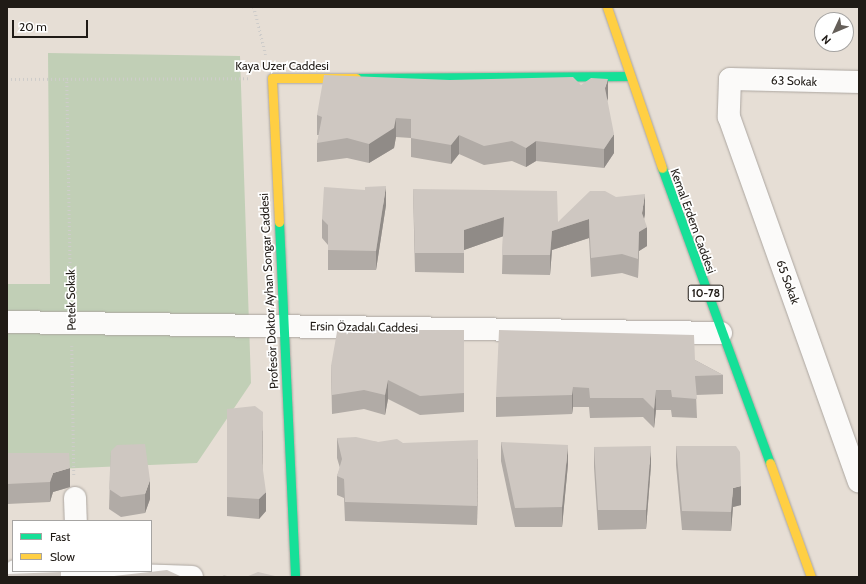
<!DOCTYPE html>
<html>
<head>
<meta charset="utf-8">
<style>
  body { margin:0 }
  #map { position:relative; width:866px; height:584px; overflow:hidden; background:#e6ded5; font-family:Cabin,sans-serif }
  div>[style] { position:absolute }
  .green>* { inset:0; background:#c1cfb6 }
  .path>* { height:2.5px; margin-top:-1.25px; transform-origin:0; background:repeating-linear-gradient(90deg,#ceccca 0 1px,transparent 0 4px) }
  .roads { filter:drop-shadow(0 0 1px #aca6a0) drop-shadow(0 0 1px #aca6a0) }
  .street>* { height:22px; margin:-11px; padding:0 11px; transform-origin:11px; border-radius:11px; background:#fbfaf9 }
  .fast>* { height:9px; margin:-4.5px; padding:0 4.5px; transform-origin:4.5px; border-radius:4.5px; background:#16e098 }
  .slow>* { height:9px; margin:-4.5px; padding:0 4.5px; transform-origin:4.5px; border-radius:4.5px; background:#ffcf43 }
  .wall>* { inset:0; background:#b1aba6 }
  .shaded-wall>* { inset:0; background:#908b87 }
  .building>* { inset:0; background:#cec7c1 }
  span { translate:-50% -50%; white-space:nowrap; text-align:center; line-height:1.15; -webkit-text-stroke:3.5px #fff; paint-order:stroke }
  .shield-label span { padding:1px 3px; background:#fff; border:1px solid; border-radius:3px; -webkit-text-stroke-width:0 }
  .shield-label { font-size:11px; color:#201b16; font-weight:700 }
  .street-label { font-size:12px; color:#201b16 }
  .frame { position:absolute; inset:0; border:8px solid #201b16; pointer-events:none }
  .legend { position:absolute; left:12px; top:520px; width:140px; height:52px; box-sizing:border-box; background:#fff; border:1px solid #a6a4a2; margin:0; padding:5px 7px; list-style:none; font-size:12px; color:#201b16 }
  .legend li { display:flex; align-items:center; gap:8px; height:20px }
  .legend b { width:20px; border:1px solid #a6a4a2 }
  .north { position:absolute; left:814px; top:12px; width:40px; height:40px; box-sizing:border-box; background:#fff; border:1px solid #a6a4a2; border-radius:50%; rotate:226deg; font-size:11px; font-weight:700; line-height:16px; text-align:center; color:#201b16 }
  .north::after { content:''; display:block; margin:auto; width:14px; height:18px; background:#655f59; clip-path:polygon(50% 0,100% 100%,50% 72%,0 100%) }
  .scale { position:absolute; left:12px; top:20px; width:76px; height:18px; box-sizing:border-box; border:2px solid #201b16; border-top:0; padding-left:5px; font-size:12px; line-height:14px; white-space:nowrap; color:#201b16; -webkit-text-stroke:3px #fff; paint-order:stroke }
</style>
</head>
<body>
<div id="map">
  <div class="green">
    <div style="clip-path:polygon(48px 53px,240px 56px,251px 383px,197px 463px,7px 471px,7px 284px,50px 284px)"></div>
  </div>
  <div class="path">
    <div style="left:254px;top:7px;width:49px;rotate:76deg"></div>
    <div style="left:67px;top:78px;width:221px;rotate:89deg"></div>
    <div style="left:7px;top:79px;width:242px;rotate:-0.2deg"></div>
    <div style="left:72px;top:346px;width:129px;rotate:89.1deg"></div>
  </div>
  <div class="roads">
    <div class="street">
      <div style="left:859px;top:82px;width:129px;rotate:-178.7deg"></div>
      <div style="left:730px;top:79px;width:38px;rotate:92deg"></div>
      <div style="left:729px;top:117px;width:387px;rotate:70.4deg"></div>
      <div style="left:7px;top:322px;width:714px;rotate:0.88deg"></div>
      <div style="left:75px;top:498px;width:23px;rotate:88deg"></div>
      <div style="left:15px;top:571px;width:177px;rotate:1.9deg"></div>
    </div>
    <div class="fast">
      <div style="left:356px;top:78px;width:273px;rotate:-0.4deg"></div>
      <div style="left:662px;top:168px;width:314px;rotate:69.9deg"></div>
      <div style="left:279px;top:222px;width:355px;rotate:87.4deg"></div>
    </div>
    <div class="slow">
      <div style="left:607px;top:7px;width:170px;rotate:71.1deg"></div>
      <div style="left:279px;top:222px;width:144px;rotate:-92.8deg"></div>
      <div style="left:272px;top:78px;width:84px"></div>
      <div style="left:770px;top:463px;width:121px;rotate:70.2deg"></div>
    </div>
  </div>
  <div class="wall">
    <div style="clip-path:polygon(581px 85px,608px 98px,607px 101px,614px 153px,604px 168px,536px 161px,526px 167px,512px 161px,484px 165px,459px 154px,451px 164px,411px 157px,411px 138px,396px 137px,394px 148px,369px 163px,347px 158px,317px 162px,317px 143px,319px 135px,317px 135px,317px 115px)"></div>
    <div style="clip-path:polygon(413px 189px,558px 222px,645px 214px,644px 218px,647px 246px,639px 251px,638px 278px,622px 273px,591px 277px,589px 238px,552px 250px,550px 275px,502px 274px,503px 236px,464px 250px,464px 273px,415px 272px)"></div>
    <div style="clip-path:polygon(386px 205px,376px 270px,328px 270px,328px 245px,322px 238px,322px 219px)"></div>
    <div style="clip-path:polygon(367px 330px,464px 330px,464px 412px,420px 415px,388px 399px,385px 415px,364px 409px,332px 414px,331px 366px)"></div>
    <div style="clip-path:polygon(695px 360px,723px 375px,723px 394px,696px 395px,697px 418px,672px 417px,671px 410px,656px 410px,654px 428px,643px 417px,590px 418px,589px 407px,573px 407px,572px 414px,496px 417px,496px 397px)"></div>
    <div style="clip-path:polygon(227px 409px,263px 431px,262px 466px,266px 511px,259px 519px,227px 516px)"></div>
    <div style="clip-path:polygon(337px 438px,378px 442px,403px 443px,478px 459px,477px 525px,345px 521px,344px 498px,337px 495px,337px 476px,340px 468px,337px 458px)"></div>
    <div style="clip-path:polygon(501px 442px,568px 464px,562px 527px,515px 527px,501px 461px)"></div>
    <div style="clip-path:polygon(676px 446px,741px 505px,733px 507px,731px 531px,682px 530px,676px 465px)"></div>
    <div style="clip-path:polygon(594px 447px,651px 465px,646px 529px,598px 530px,594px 467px)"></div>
    <div style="clip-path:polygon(111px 451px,150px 499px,145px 513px,121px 517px,109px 509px)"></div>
    <div style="clip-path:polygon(7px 453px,70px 487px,53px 492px,50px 502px,7px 504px)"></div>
  </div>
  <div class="shaded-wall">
    <div style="clip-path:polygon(608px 79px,608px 98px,605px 108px,605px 88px)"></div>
    <div style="clip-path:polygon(396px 118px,396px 137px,394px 148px,369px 163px,369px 144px)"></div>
    <div style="clip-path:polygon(614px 134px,614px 153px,604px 168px,604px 149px)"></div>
    <div style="clip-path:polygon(459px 135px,459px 154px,451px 164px,451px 145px)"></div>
    <div style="clip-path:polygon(536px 141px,536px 161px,526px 167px,526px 148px)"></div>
    <div style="clip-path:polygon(386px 186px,386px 205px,376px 270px,376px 251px)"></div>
    <div style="clip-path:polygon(645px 194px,645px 214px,642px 230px,647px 227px,647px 246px,639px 251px,638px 278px,639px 232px)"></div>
    <div style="clip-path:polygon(504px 217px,504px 236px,464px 250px,464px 273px,464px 230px)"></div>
    <div style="clip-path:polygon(589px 219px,589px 238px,552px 250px,550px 275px,550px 255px,552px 231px)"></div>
    <div style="clip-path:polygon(388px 380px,388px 399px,385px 415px,385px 395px)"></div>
    <div style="clip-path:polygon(573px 387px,573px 407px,572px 414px,572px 395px)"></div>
    <div style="clip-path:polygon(656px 390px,656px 410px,654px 428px,654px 409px)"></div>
    <div style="clip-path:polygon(263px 412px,263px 431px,262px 482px,262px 463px)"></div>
    <div style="clip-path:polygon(478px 440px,478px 459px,477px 525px,477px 506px)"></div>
    <div style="clip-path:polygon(568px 445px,568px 464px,562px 527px,562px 507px)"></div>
    <div style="clip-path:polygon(651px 446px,651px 465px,646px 529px,646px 510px)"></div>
    <div style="clip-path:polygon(70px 468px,70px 487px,53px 492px,50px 502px,50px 482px,53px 473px)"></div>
    <div style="clip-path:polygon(150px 480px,150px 499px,145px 513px,145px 494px)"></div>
    <div style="clip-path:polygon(741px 486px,741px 505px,733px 507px,731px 531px,731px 512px,733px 488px)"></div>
    <div style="clip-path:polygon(266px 492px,266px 511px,259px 519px,259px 499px)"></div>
  </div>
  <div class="building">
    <div style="clip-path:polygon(324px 75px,450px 80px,573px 77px,581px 85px,591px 78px,608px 79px,605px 88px,614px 134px,604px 149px,536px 141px,526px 148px,512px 141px,484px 146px,459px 135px,451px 145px,411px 138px,411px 119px,396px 118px,394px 128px,369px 144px,347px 138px,317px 143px,322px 117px,317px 115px)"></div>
    <div style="clip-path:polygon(386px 186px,376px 251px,328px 250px,328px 225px,322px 219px,324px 187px,365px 190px,365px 187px)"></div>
    <div style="clip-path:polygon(413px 189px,557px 191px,558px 222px,590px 191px,605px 191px,616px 197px,645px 194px,642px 213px,647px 227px,639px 232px,638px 259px,622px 254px,591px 258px,589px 219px,552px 231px,550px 255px,502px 255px,504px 217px,464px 230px,464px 253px,415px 253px)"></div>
    <div style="clip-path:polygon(338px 326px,367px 330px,464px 330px,464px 393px,420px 396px,388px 380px,385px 395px,364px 390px,332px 395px,331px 366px)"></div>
    <div style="clip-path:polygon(499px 330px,694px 335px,695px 360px,723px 375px,695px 376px,697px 399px,672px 397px,671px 390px,656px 390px,654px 409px,643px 398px,590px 398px,589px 388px,573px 387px,572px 395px,496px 397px)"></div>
    <div style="clip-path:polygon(255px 406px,263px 412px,262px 463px,266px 492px,259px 499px,227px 497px,227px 409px)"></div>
    <div style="clip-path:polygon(356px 437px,378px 442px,397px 439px,403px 443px,478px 440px,477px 506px,345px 502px,344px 479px,337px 476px,342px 459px,337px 438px)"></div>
    <div style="clip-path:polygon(501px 442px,568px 445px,562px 507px,515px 508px)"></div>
    <div style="clip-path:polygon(145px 444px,150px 480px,145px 494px,121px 497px,109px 489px,111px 451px,117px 445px)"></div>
    <div style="clip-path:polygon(651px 446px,646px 510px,598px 510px,594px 447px)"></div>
    <div style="clip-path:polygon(676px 446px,736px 446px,740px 452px,741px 486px,733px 488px,731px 512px,682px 511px)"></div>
    <div style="clip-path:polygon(7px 453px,69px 453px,70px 468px,53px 473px,50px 482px,7px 484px)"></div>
    <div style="clip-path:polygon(167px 570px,180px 576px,180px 577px,114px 577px,114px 576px)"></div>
    <div style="clip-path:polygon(61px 572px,61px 577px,7px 577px,7px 574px)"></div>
    <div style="clip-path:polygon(258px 572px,275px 576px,275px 577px,246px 577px)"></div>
    <div style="clip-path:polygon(224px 575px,230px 577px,221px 577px)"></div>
  </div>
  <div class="shield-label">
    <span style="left:706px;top:293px">10-78</span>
  </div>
  <div class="street-label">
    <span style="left:282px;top:66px">Kaya Uzer Caddesi</span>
    <span style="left:794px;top:81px;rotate:2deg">63 Sokak</span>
    <span style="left:693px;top:221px;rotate:70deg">Kemal Erdem Caddesi</span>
    <span style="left:788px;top:282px;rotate:70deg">65 Sokak</span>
    <span style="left:269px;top:291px;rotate:-93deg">Profesör Doktor Ayhan Songar Caddesi</span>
    <span style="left:71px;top:300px;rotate:-91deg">Petek Sokak</span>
    <span style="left:364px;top:327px;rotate:1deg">Ersin Özadalı Caddesi</span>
  </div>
  <div class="frame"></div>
  <ul class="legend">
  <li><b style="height:5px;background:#16e098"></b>Fast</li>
  <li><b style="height:5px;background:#ffcf43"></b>Slow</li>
  </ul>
  <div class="north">N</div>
  <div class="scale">20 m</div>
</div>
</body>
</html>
